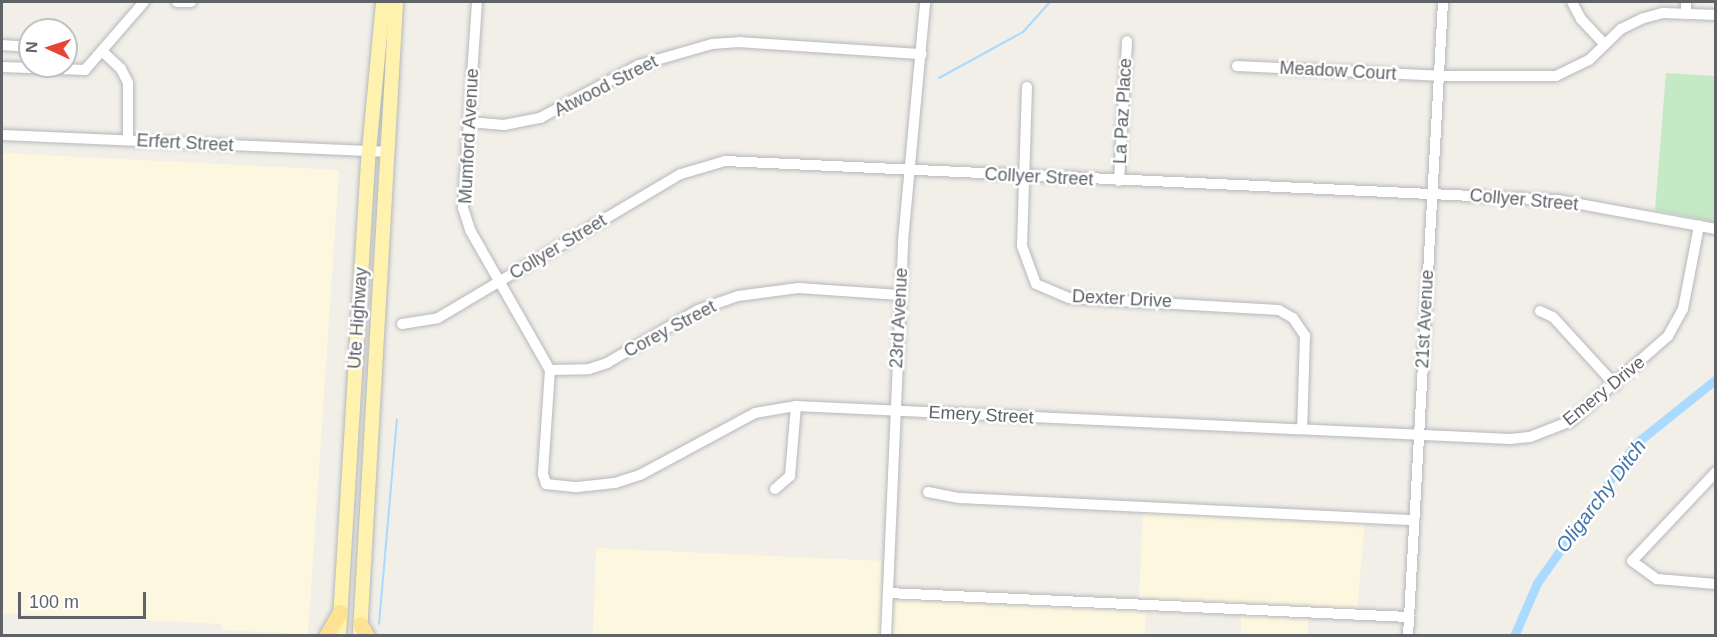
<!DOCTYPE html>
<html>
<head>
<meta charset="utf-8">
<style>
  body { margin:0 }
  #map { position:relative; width:1717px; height:637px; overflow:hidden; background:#f1efe8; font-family:Arial,sans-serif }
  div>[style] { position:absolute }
  .commercial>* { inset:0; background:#fef7e0 }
  .green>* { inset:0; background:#c5e8c5 }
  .stream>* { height:2px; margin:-1px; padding:0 1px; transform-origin:1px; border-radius:1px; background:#aadaff }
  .canal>* { height:9px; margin:-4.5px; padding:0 4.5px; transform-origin:4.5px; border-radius:4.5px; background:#aadaff }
  .roads { filter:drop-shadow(0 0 2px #b5b8bc) drop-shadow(0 0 2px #b5b8bc) }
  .minor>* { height:10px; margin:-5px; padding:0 5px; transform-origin:5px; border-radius:5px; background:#fff }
  .major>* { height:14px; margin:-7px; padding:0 7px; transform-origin:7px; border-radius:7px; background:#fff2af }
  .highway>* { height:15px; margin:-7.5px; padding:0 7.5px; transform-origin:7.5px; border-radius:7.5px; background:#fde293 }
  span { translate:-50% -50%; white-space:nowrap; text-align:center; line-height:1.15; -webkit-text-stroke:5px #fff; paint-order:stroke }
  .street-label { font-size:18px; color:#5f6368 }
  .water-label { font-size:20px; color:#4174aa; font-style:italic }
  .frame { position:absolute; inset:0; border:3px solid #5f6368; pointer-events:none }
  .north { position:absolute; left:18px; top:18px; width:60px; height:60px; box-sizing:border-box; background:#fff; border:2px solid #bfc1c3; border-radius:50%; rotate:273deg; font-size:16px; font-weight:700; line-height:24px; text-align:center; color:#5f6368 }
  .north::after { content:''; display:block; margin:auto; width:21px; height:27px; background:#ea4335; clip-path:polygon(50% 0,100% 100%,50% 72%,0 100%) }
  .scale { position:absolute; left:18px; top:592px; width:128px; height:27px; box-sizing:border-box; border:3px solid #5f6368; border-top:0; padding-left:8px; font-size:18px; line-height:21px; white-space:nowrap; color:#5f6368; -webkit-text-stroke:4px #fff; paint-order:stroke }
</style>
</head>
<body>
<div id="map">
  <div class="commercial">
    <div style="clip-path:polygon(2px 153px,339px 170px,308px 634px,222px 630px,222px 624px,2px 613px)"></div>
    <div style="clip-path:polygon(1143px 512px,1365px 520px,1357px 611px,1308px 608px,1308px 635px,1241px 635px,1241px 615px,1146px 612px,1145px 636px,593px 636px,596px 548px,881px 561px,881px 586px,1139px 600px)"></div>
  </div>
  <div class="green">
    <div style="clip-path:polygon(1666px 73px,1715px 76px,1715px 222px,1655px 210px)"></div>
  </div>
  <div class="stream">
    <div style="left:939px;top:78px;width:96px;rotate:-28.7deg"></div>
    <div style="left:1023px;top:32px;width:40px;rotate:-48deg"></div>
    <div style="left:379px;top:624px;width:205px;rotate:-85deg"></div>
  </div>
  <div class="canal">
    <div style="left:1514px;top:636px;width:58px;rotate:-66.5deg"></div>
    <div style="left:1537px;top:583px;width:170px;rotate:-54.8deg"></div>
    <div style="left:1635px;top:444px;width:104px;rotate:-38.7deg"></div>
  </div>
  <div class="roads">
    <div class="minor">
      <div style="left:177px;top:2px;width:14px"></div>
      <div style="left:477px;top:2px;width:206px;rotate:93.9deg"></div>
      <div style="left:463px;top:208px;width:23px;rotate:72deg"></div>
      <div style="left:470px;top:230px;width:161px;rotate:60.3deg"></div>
      <div style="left:550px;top:370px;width:104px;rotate:93.9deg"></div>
      <div style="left:543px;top:474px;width:10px;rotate:73deg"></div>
      <div style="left:546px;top:484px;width:31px;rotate:6deg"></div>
      <div style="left:577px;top:487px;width:38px;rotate:-6deg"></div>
      <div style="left:615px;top:483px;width:26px;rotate:-18deg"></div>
      <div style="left:640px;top:475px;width:131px;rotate:-28.3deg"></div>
      <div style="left:755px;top:413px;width:42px;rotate:-9.7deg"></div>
      <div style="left:796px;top:406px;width:715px;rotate:2.65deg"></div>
      <div style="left:1510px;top:439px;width:20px;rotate:-6deg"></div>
      <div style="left:1530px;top:437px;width:44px;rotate:-21.3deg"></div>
      <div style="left:1571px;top:421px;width:129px;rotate:-41.2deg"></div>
      <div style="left:1668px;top:336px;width:31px;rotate:-61deg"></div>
      <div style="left:1683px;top:309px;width:85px;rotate:-79.1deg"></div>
      <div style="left:1572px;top:2px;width:19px;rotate:62deg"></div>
      <div style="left:1581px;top:19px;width:34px;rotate:47deg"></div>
      <div style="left:1686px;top:14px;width:12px;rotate:-90deg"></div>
      <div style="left:2px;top:45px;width:28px;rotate:4deg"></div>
      <div style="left:103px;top:52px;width:25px;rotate:43deg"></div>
      <div style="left:121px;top:69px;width:16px;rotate:63deg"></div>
      <div style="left:128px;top:83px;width:57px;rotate:90deg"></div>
      <div style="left:1237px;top:66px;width:202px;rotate:2.8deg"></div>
      <div style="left:1439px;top:76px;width:117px"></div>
      <div style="left:1556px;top:76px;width:37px;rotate:-26deg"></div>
      <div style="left:1589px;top:60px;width:45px;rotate:-44.1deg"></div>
      <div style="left:1621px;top:29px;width:25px;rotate:-26deg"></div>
      <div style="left:1644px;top:18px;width:20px;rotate:-15deg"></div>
      <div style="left:1663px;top:13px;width:53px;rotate:2.2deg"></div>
      <div style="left:2px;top:67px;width:83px;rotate:2.1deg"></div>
      <div style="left:85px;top:70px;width:90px;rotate:-49.1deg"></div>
      <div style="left:1027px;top:87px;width:159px;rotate:91.8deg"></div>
      <div style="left:1022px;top:246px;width:40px;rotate:69.8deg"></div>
      <div style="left:1036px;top:284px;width:36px;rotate:23deg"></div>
      <div style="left:1069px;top:298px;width:210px;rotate:3.3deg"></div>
      <div style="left:1279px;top:310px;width:16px;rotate:30deg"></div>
      <div style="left:1293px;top:318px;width:22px;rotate:56deg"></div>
      <div style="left:1305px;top:336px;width:93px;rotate:91.8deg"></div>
      <div style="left:469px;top:122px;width:35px;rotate:5deg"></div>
      <div style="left:504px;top:125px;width:37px;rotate:-11deg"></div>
      <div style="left:540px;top:118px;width:112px;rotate:-28.2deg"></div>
      <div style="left:639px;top:65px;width:76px;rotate:-16deg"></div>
      <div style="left:712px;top:44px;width:27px;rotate:-4deg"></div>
      <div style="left:739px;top:42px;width:183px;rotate:3.8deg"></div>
      <div style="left:2px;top:135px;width:384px;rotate:2.5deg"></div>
      <div style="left:1119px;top:181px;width:140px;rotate:-86.7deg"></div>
      <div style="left:1540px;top:311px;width:14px;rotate:25deg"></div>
      <div style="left:1553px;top:317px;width:92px;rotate:47.6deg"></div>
      <div style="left:402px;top:324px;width:36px;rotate:-9deg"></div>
      <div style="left:438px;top:318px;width:282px;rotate:-30.7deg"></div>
      <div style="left:681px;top:174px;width:46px;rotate:-16.5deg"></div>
      <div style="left:725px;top:161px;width:834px;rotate:2.68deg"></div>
      <div style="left:1558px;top:200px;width:161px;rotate:10.4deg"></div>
      <div style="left:550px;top:370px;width:39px;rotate:-1deg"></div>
      <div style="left:589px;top:369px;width:19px;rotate:-18deg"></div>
      <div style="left:607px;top:363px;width:105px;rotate:-30.2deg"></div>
      <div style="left:698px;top:310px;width:42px;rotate:-19.3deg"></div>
      <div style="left:738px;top:296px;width:61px;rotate:-7.6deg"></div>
      <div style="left:798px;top:288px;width:102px;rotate:3.9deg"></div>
      <div style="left:1716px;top:472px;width:122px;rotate:133.3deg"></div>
      <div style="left:1632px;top:561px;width:31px;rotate:36deg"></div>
      <div style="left:1657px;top:579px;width:59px;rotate:4.8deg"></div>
      <div style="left:775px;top:489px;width:20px;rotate:-41deg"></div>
      <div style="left:790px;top:476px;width:70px;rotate:-85.1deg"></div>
      <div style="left:928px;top:492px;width:33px;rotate:11deg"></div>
      <div style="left:960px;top:498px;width:455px;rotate:2.8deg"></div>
      <div style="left:888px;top:593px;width:522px;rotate:2.64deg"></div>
      <div style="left:886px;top:636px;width:395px;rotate:-87.5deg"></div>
      <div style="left:903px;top:241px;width:240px;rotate:-84.7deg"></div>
      <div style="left:1408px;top:636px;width:635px;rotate:-86.84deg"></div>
    </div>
    <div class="major">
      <div style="left:360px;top:633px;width:632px;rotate:-86.73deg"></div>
      <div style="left:339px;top:636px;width:486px;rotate:-86.5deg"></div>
      <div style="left:369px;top:151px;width:150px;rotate:-84.6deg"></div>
    </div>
    <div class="highway">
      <div style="left:360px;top:624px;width:14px;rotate:60deg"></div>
      <div style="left:326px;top:636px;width:28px;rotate:-60deg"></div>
    </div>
  </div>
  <div class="street-label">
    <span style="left:1338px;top:71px;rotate:3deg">Meadow Court</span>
    <span style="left:606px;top:86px;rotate:-27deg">Atwood Street</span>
    <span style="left:1123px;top:111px;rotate:-87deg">La Paz Place</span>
    <span style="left:469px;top:136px;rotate:-87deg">Mumford Avenue</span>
    <span style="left:185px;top:143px;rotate:3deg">Erfert Street</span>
    <span style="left:1039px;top:177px;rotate:3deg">Collyer Street</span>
    <span style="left:1524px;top:200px;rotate:5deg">Collyer Street</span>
    <span style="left:558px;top:247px;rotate:-31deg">Collyer Street</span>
    <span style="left:1122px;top:299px;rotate:3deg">Dexter Drive</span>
    <span style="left:358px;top:318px;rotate:-86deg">Ute Highway</span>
    <span style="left:899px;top:318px;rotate:-87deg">23rd Avenue</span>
    <span style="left:1425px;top:319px;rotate:-87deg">21st Avenue</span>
    <span style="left:670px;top:329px;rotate:-28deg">Corey Street</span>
    <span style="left:1604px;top:391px;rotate:-39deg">Emery Drive</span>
    <span style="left:981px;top:415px;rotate:3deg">Emery Street</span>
  </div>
  <div class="water-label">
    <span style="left:1601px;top:496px;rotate:-53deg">Oligarchy Ditch</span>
  </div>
  <div class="frame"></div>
  <div class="north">N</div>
  <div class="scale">100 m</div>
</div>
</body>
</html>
